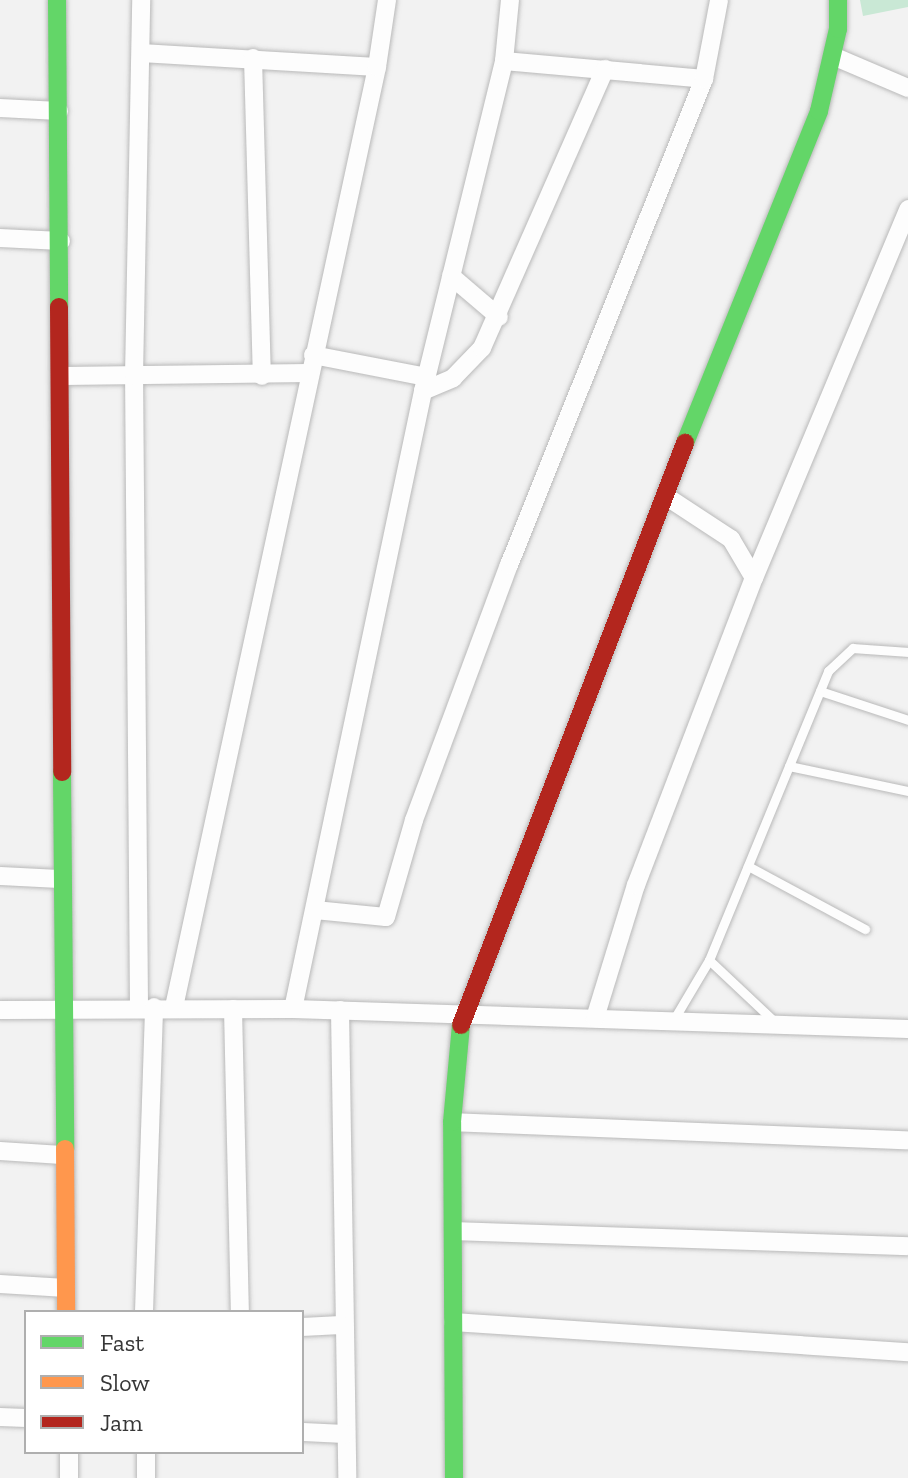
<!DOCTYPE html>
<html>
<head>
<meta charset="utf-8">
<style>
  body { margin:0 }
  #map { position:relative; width:908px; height:1478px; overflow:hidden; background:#f2f2f2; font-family:"Zilla Slab",serif }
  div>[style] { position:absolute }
  .green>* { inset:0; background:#c9e8d5 }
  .roads { filter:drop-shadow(0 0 2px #b9b9b9) drop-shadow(0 0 2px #b9b9b9) }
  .lane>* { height:9px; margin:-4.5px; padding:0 4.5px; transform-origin:4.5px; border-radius:4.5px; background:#fdfdfd }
  .street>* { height:18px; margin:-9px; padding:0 9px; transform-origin:9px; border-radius:9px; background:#fdfdfd }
  .fast>* { height:18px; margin:-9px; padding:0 9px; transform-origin:9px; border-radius:9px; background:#63d668 }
  .slow>* { height:18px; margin:-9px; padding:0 9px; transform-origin:9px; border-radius:9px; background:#ff974d }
  .jam>* { height:18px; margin:-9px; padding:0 9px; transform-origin:9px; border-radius:9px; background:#b3261e }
  span { translate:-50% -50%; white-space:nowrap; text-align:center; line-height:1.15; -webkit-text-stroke:7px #fff; paint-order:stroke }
  .legend { position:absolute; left:24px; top:1310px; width:280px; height:144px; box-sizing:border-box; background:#fff; border:2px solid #afafaf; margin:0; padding:10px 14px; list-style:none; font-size:24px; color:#373737 }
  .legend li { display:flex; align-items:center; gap:16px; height:40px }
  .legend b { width:40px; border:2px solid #afafaf }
</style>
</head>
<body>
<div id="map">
  <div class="green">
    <div style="clip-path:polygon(860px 0,908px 0,908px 7px,863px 16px)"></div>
  </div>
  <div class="roads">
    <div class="lane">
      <div style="left:820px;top:691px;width:93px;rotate:18.2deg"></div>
      <div style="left:789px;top:766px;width:122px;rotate:11.9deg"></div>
      <div style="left:748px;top:866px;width:133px;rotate:28.3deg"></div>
      <div style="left:709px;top:960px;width:89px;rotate:43.2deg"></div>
      <div style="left:674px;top:1019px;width:69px;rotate:-59.3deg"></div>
      <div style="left:709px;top:960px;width:313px;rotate:-67.6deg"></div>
      <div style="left:828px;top:671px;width:34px;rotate:-43deg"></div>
      <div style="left:853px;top:648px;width:55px;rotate:4.2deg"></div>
    </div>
    <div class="street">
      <div style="left:141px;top:53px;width:236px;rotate:3.4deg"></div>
      <div style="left:833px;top:56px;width:82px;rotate:23.1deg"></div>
      <div style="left:253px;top:58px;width:318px;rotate:88.4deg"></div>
      <div style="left:504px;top:61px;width:201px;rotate:5.1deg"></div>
      <div style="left:0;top:108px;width:59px;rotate:2.9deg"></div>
      <div style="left:0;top:238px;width:61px;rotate:2.8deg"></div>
      <div style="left:451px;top:276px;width:63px;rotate:40.5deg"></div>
      <div style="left:313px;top:355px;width:115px;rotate:11deg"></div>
      <div style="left:63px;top:376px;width:246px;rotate:-0.7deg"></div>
      <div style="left:423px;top:391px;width:33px;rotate:-23deg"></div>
      <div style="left:453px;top:378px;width:42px;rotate:-46deg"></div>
      <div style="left:482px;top:348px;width:305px;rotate:-66.2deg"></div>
      <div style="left:667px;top:497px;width:77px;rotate:33.3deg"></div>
      <div style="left:731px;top:539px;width:45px;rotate:59.5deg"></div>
      <div style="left:0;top:876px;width:60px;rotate:2.9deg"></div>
      <div style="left:315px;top:910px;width:71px;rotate:5.6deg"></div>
      <div style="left:386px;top:917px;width:101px;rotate:-73.9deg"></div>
      <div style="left:414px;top:820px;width:272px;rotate:-69.6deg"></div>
      <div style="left:509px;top:565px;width:524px;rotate:-68.14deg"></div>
      <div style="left:704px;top:79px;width:80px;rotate:-79.2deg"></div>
      <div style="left:139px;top:1006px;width:630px;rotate:-90.45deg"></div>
      <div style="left:134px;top:376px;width:376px;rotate:-88.9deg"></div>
      <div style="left:174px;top:1007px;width:962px;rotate:-77.81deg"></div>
      <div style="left:377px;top:67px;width:68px;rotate:-81.5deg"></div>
      <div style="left:233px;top:1009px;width:303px;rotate:88.7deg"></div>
      <div style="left:293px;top:1009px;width:632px;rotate:-78.12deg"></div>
      <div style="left:423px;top:391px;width:340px;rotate:-76.2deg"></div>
      <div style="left:504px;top:61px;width:61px;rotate:-84.4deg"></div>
      <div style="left:0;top:1010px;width:293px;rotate:-0.2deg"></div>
      <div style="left:293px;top:1009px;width:615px;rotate:1.86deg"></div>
      <div style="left:340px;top:1010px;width:468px;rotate:89.1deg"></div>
      <div style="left:595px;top:1018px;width:139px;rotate:-72.9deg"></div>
      <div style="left:636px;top:885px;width:329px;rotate:-69deg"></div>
      <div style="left:754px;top:578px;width:400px;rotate:-67.3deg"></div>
      <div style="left:452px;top:1122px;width:456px;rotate:2.3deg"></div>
      <div style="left:0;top:1151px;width:62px;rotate:3.7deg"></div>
      <div style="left:453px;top:1231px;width:455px;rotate:1.9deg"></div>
      <div style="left:0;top:1284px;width:66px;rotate:3.5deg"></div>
      <div style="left:144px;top:1312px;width:305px;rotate:-88.1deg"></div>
      <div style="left:453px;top:1322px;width:456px;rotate:3.8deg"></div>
      <div style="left:302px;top:1327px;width:39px;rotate:-3deg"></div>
      <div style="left:0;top:1417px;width:26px;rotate:2deg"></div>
      <div style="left:302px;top:1432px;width:44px;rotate:2.6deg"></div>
      <div style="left:69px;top:1452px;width:26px;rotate:90deg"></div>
      <div style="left:146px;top:1452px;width:26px;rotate:90deg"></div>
    </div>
    <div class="fast">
      <div style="left:57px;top:0;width:307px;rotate:89.6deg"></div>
      <div style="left:685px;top:443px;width:358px;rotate:-68deg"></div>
      <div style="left:819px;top:111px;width:84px;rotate:-77deg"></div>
      <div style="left:838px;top:29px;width:29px;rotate:-90deg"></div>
      <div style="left:62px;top:772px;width:377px;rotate:89.5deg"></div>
      <div style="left:454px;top:1478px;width:356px;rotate:-90.3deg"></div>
      <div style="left:452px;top:1122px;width:97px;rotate:-84.7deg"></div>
    </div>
    <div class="slow">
      <div style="left:65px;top:1149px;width:163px;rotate:89.6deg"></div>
    </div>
    <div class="jam">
      <div style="left:59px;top:307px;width:465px;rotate:89.6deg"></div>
      <div style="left:461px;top:1025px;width:624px;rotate:-68.95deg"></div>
    </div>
  </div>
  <ul class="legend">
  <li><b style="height:10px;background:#63d668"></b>Fast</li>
  <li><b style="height:10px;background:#ff974d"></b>Slow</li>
  <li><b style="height:10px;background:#b3261e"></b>Jam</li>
  </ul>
</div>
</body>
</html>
